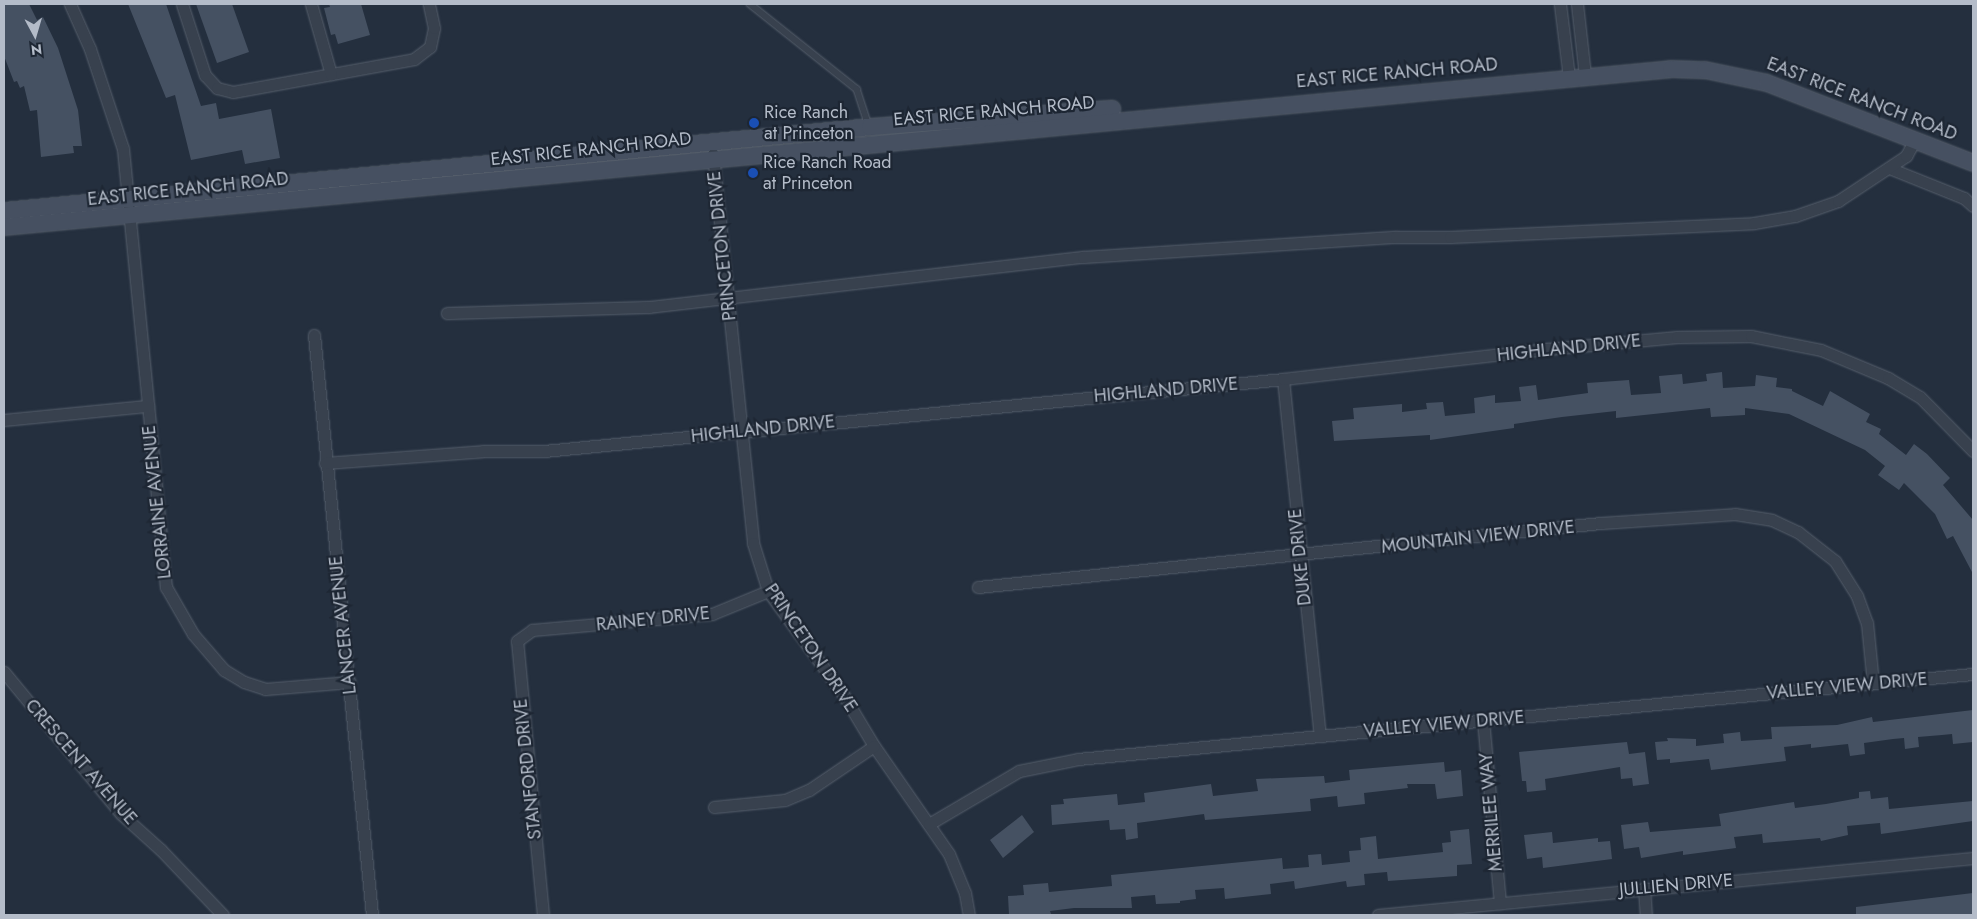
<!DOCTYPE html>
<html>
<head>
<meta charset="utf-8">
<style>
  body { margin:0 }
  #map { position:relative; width:1977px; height:919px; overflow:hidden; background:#242f3e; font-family:Jost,sans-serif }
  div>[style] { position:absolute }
  .building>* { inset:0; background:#455162 }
  .roads { filter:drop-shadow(0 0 1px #565f6c) drop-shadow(0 0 1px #565f6c) }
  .lane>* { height:5.5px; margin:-2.75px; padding:0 2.75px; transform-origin:2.75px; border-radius:2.75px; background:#38414e }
  .street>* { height:11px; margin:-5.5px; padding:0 5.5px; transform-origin:5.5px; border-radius:5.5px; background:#38414e }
  .secondary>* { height:16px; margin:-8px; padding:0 8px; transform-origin:8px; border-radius:8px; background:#465061 }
  .dots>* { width:14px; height:14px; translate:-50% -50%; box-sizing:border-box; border:2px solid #1d2633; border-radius:50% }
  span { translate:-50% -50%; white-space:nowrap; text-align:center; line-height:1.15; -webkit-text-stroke:4.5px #1d2633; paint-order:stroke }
  .street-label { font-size:18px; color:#b4bcc9 }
  .poi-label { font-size:18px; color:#b4bcc9 }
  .left { translate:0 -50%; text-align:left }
  .frame { position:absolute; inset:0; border:5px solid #b4bcc9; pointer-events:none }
  .north { position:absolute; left:10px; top:10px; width:50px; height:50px; -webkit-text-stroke:4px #1d2633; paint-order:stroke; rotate:174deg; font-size:14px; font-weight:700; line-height:20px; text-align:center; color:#b4bcc9 }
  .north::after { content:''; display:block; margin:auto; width:18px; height:22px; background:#b4bcc9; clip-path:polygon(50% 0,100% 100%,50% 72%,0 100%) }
</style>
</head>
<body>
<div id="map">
  <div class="building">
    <div style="clip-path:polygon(4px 4px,29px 4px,37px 20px,43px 17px,58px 48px,78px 110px,82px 146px,73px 146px,74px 153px,41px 157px,37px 110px,30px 111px,24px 86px,20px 88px,17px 81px,14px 82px,4px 56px)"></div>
    <div style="clip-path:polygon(128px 4px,166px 4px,201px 106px,216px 103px,219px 119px,271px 109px,280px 158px,245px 164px,242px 150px,191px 160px,175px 95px,166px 98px)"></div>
    <div style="clip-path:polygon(196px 4px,232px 4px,249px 52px,217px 63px)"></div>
    <div style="clip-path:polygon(329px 4px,361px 4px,370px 35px,338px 44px,335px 34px,331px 35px,324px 8px,330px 7px)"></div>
    <div style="clip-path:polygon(1722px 372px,1723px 388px,1755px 386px,1756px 375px,1777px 378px,1776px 387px,1792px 389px,1792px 391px,1823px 406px,1830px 391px,1870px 414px,1866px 422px,1881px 429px,1879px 434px,1906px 455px,1914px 444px,1927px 454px,1950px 478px,1943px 485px,1973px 520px,1973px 574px,1953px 536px,1947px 539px,1935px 514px,1904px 483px,1899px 490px,1878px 475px,1885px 466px,1865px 450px,1789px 414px,1745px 408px,1745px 415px,1711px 417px,1710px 408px,1616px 418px,1616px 411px,1562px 417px,1514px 424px,1514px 428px,1430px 440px,1430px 435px,1334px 441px,1332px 421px,1354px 419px,1353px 408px,1402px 404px,1402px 412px,1427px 409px,1426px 403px,1443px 402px,1445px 416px,1475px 413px,1474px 398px,1495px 395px,1495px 403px,1521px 401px,1519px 387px,1536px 385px,1538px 400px,1588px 393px,1587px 383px,1629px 380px,1631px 395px,1661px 393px,1659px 376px,1682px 374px,1683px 384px,1707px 381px,1706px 374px)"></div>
    <div style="clip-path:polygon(1973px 710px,1973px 742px,1953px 744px,1952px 734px,1942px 735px,1918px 737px,1919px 747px,1905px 749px,1904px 738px,1893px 739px,1864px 743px,1865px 754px,1850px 756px,1848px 744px,1811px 748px,1811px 744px,1784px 747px,1786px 761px,1711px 770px,1709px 759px,1670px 763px,1670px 759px,1657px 760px,1655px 742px,1668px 741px,1667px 738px,1696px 739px,1696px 746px,1724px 743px,1723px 734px,1740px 732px,1741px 741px,1772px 739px,1771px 727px,1837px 725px,1872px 717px,1873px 722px)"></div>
    <div style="clip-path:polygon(1627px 742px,1629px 754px,1645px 752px,1649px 784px,1633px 786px,1632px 778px,1621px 779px,1620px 767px,1545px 779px,1546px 790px,1527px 792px,1526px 781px,1522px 781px,1519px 752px)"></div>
    <div style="clip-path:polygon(1444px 762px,1445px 772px,1461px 770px,1463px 796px,1437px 799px,1435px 784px,1407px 784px,1408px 788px,1364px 793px,1365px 804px,1338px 807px,1337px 796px,1310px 799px,1311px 811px,1205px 820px,1204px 814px,1137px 823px,1138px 838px,1126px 840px,1125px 829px,1110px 830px,1109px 820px,1052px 825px,1051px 805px,1064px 804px,1063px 799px,1117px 794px,1118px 805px,1145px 802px,1144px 793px,1211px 784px,1213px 796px,1258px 791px,1256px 779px,1324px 776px,1325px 783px,1350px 780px,1349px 770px)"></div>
    <div style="clip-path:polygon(1870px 791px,1871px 799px,1888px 797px,1889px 809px,1973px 801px,1973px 821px,1881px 834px,1880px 823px,1847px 826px,1848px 835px,1821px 841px,1820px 838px,1763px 843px,1762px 834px,1734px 837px,1736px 848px,1683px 855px,1683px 851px,1641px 858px,1639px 847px,1624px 849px,1621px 825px,1648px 822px,1650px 832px,1721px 826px,1719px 814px,1794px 802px,1795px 808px,1826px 804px,1859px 798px,1859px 792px)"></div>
    <div style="clip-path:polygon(1022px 815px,1034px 832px,1003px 858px,990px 840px)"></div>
    <div style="clip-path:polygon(1469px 829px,1472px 864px,1457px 865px,1457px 876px,1388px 881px,1387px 872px,1364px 874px,1365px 885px,1347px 887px,1346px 881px,1295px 889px,1294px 881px,1270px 884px,1271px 894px,1225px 899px,1224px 888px,1195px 890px,1196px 899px,1180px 901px,1180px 903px,1156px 904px,1155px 895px,1131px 897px,1132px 908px,1074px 908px,1050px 911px,1051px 914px,1009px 915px,1008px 896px,1024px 895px,1023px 885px,1048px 883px,1049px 892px,1112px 886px,1111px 875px,1282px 858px,1283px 869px,1309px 867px,1308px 855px,1321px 854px,1322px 865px,1350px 862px,1349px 851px,1361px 850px,1360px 838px,1376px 836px,1378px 859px,1443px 852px,1442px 843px,1451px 842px,1450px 831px)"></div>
    <div style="clip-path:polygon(1552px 832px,1553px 843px,1598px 838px,1598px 842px,1610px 841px,1612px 859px,1543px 868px,1542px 857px,1527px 859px,1524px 835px)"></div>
    <div style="clip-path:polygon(1973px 893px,1973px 915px,1856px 915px,1856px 907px)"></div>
  </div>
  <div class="roads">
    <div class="lane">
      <div style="left:750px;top:4px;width:137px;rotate:38.5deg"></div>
      <div style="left:857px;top:89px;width:38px;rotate:72deg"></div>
    </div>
    <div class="street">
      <div style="left:70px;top:4px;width:49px;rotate:66deg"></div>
      <div style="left:90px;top:49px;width:105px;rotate:71.7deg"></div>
      <div style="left:123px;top:149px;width:440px;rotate:84.4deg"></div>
      <div style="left:166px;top:587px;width:54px;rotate:60.1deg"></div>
      <div style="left:193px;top:634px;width:48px;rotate:49.3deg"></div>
      <div style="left:224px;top:670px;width:23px;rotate:31deg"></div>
      <div style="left:244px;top:682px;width:22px;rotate:18deg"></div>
      <div style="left:265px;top:689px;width:85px;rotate:-4.7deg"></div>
      <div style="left:182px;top:4px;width:75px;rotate:72.1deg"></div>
      <div style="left:205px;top:75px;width:18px;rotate:47deg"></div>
      <div style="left:217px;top:88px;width:16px;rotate:14deg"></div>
      <div style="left:233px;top:92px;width:184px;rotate:-10.3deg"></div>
      <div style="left:414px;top:59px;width:20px;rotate:-37deg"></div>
      <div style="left:430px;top:47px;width:19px;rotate:-78deg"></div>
      <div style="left:434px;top:28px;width:25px;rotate:-102deg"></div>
      <div style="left:311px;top:4px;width:73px;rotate:74.1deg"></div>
      <div style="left:1560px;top:4px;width:74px;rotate:83deg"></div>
      <div style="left:1577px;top:4px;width:71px;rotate:83.6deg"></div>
      <div style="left:713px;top:154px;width:391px;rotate:84.1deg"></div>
      <div style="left:753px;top:543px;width:50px;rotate:72.6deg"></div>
      <div style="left:768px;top:591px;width:130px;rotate:54.1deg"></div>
      <div style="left:844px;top:696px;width:58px;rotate:59deg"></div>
      <div style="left:874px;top:746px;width:131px;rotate:55.2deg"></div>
      <div style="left:949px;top:854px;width:42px;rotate:67.7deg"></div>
      <div style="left:965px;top:893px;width:22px;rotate:80deg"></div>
      <div style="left:1889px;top:168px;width:81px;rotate:21.8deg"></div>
      <div style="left:1964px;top:198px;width:12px;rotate:42deg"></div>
      <div style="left:447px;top:313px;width:202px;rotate:-1.7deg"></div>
      <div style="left:649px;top:307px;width:437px;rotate:-6.6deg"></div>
      <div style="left:1083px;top:257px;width:314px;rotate:-3.7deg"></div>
      <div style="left:1396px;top:237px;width:54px"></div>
      <div style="left:1450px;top:237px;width:304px;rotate:-2.6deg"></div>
      <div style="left:1754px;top:223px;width:42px;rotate:-9.7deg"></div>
      <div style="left:1795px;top:216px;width:46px;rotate:-19.2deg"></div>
      <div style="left:1838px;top:201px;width:82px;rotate:-33.5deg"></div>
      <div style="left:1906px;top:156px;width:18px;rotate:-61deg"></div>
      <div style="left:314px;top:335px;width:583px;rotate:84.29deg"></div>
      <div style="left:1283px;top:379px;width:358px;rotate:84.1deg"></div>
      <div style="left:4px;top:420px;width:145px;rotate:-5.6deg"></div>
      <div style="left:325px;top:463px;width:158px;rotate:-4.3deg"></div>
      <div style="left:483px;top:451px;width:61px"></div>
      <div style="left:544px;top:451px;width:742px;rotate:-5.56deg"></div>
      <div style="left:1283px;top:379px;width:267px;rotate:-6.5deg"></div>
      <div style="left:1548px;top:349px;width:130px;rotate:-5.3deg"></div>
      <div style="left:1677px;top:337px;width:74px;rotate:-0.8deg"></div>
      <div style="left:1751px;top:336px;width:71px;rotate:11.3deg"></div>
      <div style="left:1821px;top:350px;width:73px;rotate:22.7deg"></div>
      <div style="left:1888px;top:378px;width:37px;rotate:31deg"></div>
      <div style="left:1920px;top:397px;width:76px;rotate:45.5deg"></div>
      <div style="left:978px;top:587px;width:626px;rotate:-5.87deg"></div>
      <div style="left:1601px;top:523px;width:134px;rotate:-3.8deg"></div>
      <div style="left:1735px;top:514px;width:37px;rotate:9deg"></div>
      <div style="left:1772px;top:520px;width:29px;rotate:25deg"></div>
      <div style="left:1798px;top:532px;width:47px;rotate:38.1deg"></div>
      <div style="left:1835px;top:561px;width:41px;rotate:57.8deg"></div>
      <div style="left:1857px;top:596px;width:29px;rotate:70deg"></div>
      <div style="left:1867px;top:623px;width:60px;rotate:84.3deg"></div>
      <div style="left:4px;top:672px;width:184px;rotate:50.5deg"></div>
      <div style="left:121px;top:814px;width:54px;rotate:42deg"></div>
      <div style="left:161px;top:850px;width:90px;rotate:46.4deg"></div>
      <div style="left:1483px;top:720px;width:184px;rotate:84.7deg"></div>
      <div style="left:714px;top:807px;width:71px;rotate:-5.6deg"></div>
      <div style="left:785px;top:800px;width:26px;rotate:-23deg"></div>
      <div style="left:809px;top:790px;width:78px;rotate:-34.1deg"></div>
      <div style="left:929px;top:824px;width:104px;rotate:-30.5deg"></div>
      <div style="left:1019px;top:771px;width:60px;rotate:-11.5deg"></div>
      <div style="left:1078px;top:759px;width:899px;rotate:-5.43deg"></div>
      <div style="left:1644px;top:888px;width:27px;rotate:86deg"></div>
      <div style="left:543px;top:915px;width:275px;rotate:-95.4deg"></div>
      <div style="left:517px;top:641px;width:19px;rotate:-36deg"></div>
      <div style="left:532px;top:630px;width:181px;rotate:-5.1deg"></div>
      <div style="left:712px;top:614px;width:61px;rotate:-22.3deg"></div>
      <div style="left:1378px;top:915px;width:598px;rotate:-5.47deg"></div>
    </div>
    <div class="secondary">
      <div style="left:4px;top:211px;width:870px;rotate:-5.54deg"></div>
      <div style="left:870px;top:127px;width:243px;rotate:-4.3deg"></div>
      <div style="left:4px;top:227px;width:1674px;rotate:-5.41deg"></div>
      <div style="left:1671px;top:69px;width:34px;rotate:2deg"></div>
      <div style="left:1705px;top:70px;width:63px;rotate:11.8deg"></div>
      <div style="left:1767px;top:83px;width:221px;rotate:21.2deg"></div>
    </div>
  </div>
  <div class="dots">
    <div style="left:754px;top:123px;background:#1a4fb4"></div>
    <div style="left:753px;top:173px;background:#1a4fb4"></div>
  </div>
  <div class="street-label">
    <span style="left:1397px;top:73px;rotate:-5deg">EAST RICE RANCH ROAD</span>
    <span style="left:1862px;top:99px;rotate:21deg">EAST RICE RANCH ROAD</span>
    <span style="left:994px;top:111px;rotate:-5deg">EAST RICE RANCH ROAD</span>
    <span style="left:591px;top:149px;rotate:-6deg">EAST RICE RANCH ROAD</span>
    <span style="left:188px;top:189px;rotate:-6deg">EAST RICE RANCH ROAD</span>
    <span style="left:722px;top:246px;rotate:-96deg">PRINCETON DRIVE</span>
    <span style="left:1569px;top:348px;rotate:-6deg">HIGHLAND DRIVE</span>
    <span style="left:1166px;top:390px;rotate:-5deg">HIGHLAND DRIVE</span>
    <span style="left:763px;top:429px;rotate:-6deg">HIGHLAND DRIVE</span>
    <span style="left:157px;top:502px;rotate:-96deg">LORRAINE AVENUE</span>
    <span style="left:1478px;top:537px;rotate:-6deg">MOUNTAIN VIEW DRIVE</span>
    <span style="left:1300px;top:557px;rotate:-96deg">DUKE DRIVE</span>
    <span style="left:653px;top:619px;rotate:-6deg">RAINEY DRIVE</span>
    <span style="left:343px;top:625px;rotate:-96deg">LANCER AVENUE</span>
    <span style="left:811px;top:648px;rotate:56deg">PRINCETON DRIVE</span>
    <span style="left:1847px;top:686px;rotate:-5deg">VALLEY VIEW DRIVE</span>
    <span style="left:1444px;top:724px;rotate:-5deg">VALLEY VIEW DRIVE</span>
    <span style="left:81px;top:762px;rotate:49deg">CRESCENT AVENUE</span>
    <span style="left:528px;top:769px;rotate:-96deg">STANFORD DRIVE</span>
    <span style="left:1491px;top:812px;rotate:-95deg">MERRILEE WAY</span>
    <span style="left:1676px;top:885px;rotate:-5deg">JULLIEN DRIVE</span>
  </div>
  <div class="poi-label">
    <span class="left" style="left:764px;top:123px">Rice Ranch<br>at Princeton</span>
    <span class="left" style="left:763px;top:173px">Rice Ranch Road<br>at Princeton</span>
  </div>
  <div class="frame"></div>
  <div class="north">N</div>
</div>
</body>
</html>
